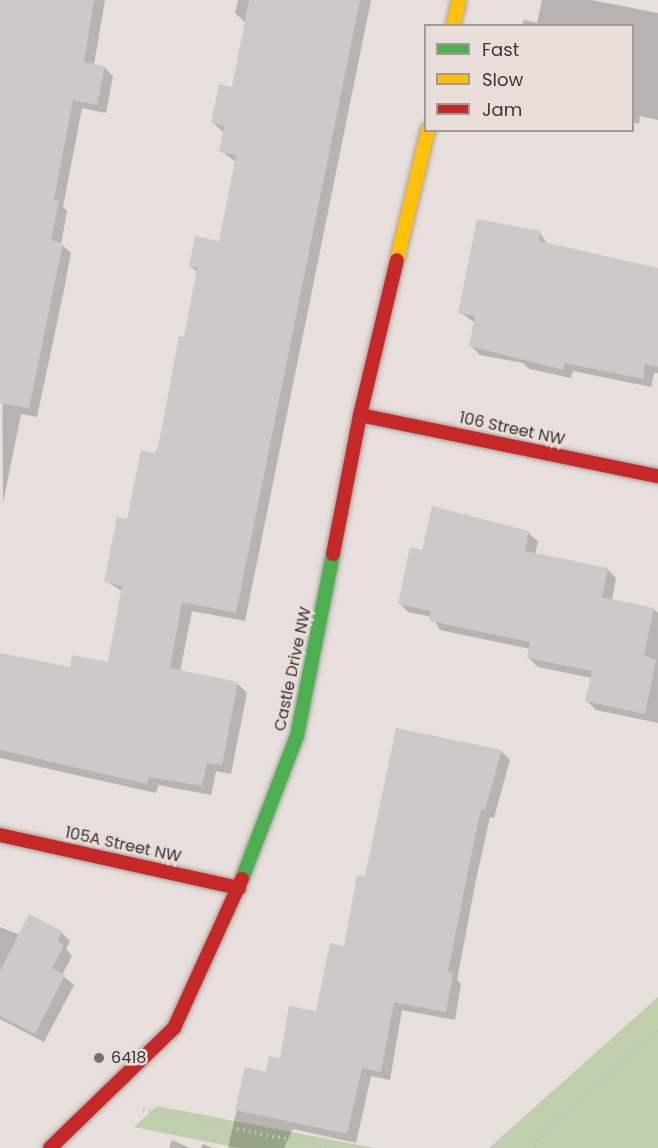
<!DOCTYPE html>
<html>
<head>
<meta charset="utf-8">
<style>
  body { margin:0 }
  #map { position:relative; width:658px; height:1148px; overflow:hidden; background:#e6dfdc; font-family:Poppins,sans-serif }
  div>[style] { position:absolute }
  .green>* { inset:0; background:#bfceab }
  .shadow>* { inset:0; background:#0003 }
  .building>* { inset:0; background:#cec8c7 }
  .path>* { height:4px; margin-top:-2px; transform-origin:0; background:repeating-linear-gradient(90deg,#c3c2c0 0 1.5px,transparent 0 6px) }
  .roads { filter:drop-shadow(0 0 2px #a6a19f) drop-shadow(0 0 2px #a6a19f) }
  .fast>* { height:14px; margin:-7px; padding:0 7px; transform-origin:7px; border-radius:7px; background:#4caf50 }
  .slow>* { height:14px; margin:-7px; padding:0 7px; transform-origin:7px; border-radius:7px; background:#ffc107 }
  .jam>* { height:14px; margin:-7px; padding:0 7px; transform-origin:7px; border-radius:7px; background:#c62828 }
  .dots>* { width:16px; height:16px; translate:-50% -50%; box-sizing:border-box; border:3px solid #e9ddd9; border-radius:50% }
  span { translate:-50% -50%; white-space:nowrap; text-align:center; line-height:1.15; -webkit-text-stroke:5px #e9ddd9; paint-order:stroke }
  .street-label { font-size:16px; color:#393533 }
  .poi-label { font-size:16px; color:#393533 }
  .left { translate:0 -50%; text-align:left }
  .legend { position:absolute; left:424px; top:24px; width:210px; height:108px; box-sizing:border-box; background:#e9ddd9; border:2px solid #a39a97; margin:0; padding:8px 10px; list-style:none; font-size:18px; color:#393533 }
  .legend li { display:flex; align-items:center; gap:12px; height:30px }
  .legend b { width:30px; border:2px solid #a39a97 }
</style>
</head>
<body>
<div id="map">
  <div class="green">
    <div style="clip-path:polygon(658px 997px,658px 1148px,489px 1148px)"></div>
    <div style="clip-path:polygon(157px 1106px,374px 1148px,239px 1148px,134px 1127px)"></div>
  </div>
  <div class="shadow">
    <div style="clip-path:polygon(0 0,105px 0,94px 65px,104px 67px,113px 76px,106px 113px,82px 108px,63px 207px,67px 211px,61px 244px,71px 253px,64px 290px,37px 417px,21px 414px,3px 503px)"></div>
    <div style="clip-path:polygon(238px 0,371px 0,245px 621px,192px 611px,180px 672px,237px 683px,247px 693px,231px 774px,216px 771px,211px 795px,158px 785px,156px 793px,0 758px,0 654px,71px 669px,109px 664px,123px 592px,106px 581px,160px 449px,198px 273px,190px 266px,220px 242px,236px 162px,221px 151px,224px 133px,213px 123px,233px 89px,246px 23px,235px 13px)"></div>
    <div style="clip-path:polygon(542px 0,591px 0,658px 13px,658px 120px,640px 116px,639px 124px,632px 122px,632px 26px,522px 26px,524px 20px,537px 23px)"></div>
    <div style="clip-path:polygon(540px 233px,548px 245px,658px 270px,658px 373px,654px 373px,651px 387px,573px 371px,571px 378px,529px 369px,523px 363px,480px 355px,471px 346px,475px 323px,460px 312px)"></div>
    <div style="clip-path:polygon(528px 532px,538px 542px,535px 554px,607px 569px,616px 578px,612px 600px,654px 609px,658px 613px,658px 723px,596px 710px,587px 701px,592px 678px,538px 667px,529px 658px,530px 649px,440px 630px,432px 617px,408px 612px,399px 603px,424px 552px)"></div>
    <div style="clip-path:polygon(501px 751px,510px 760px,494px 818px,490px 817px,476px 880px,457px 980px,461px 984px,455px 1020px,402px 1010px,390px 1080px,371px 1076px,356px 1143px,293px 1129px,284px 1148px,228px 1148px,246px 1069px,267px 1073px,318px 1013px,345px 947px,366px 878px)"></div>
    <div style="clip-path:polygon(0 927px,20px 935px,61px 932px,70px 941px,66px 949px,72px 956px,62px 975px,74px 985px,44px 1042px,0 1019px)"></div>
    <div style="clip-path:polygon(172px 1140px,190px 1148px,169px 1148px)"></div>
    <div style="clip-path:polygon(203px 1144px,213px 1148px,201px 1148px)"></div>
  </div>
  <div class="building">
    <div style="clip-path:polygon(0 0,94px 0,84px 62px,105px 66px,97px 105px,73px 100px,54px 200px,59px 201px,51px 240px,63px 243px,29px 408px,0 403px)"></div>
    <div style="clip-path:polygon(249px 0,360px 0,236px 613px,182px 602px,170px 668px,238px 682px,222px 765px,207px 763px,202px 786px,149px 777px,147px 784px,0 750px,0 653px,70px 667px,72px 655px,108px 662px,122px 586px,104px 582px,117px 517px,127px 519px,141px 450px,155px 453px,158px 448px,179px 336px,184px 337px,197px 268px,189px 266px,195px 236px,219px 241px,236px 155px,219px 152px,224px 126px,211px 123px,219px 84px,232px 87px)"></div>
    <div style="clip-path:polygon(477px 219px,541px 231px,539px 241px,658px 268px,658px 367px,645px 364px,643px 379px,564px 363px,563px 370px,469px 346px,475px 316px,458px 313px)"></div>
    <div style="clip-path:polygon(432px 506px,529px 531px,525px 551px,608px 568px,602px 597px,654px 608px,644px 655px,656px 660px,645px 714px,585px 701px,592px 671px,527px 658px,530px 642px,429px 621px,431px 611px,398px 604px,410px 547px,422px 550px)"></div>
    <div style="clip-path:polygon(396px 728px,502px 750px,485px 810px,481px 809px,468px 871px,448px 972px,453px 973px,446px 1012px,394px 1002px,381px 1072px,362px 1068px,347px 1134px,235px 1110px,245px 1067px,266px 1072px,269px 1056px,280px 1058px,289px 1006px,316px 1011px,330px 943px,344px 946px,357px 875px,365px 876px)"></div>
    <div style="clip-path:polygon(29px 914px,62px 931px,57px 941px,64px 945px,52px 968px,65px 975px,35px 1034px,0 1016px,0 971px)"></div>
  </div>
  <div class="path">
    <div style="left:143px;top:1110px;width:193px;rotate:11.4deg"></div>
    <div style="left:528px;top:1148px;width:176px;rotate:-42.2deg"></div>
  </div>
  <div class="roads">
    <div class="fast">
      <div style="left:242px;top:879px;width:153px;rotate:-69deg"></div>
      <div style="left:297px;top:736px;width:186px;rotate:-78.8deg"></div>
    </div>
    <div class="slow">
      <div style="left:453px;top:26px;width:27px;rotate:-77deg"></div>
      <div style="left:397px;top:260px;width:134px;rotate:-76.6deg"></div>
    </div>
    <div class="jam">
      <div style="left:360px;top:415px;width:304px;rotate:11.6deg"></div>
      <div style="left:333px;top:554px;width:142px;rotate:-79deg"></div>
      <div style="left:360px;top:415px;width:159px;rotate:-76.6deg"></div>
      <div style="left:0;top:835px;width:245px;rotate:12.5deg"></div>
      <div style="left:50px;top:1148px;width:173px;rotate:-44.1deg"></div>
      <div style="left:174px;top:1028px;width:164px;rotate:-65.5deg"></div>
    </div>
  </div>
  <div class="dots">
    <div style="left:99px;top:1058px;background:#76706e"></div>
  </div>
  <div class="street-label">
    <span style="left:512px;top:429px;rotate:12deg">106 Street NW</span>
    <span style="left:293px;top:669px;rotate:-78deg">Castle Drive NW</span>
    <span style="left:123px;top:845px;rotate:12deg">105A Street NW</span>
  </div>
  <div class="poi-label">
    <span class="left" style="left:111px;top:1058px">6418</span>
  </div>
  <ul class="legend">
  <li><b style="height:8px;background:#4caf50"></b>Fast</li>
  <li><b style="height:8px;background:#ffc107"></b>Slow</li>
  <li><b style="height:8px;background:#c62828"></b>Jam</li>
  </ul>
</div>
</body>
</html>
